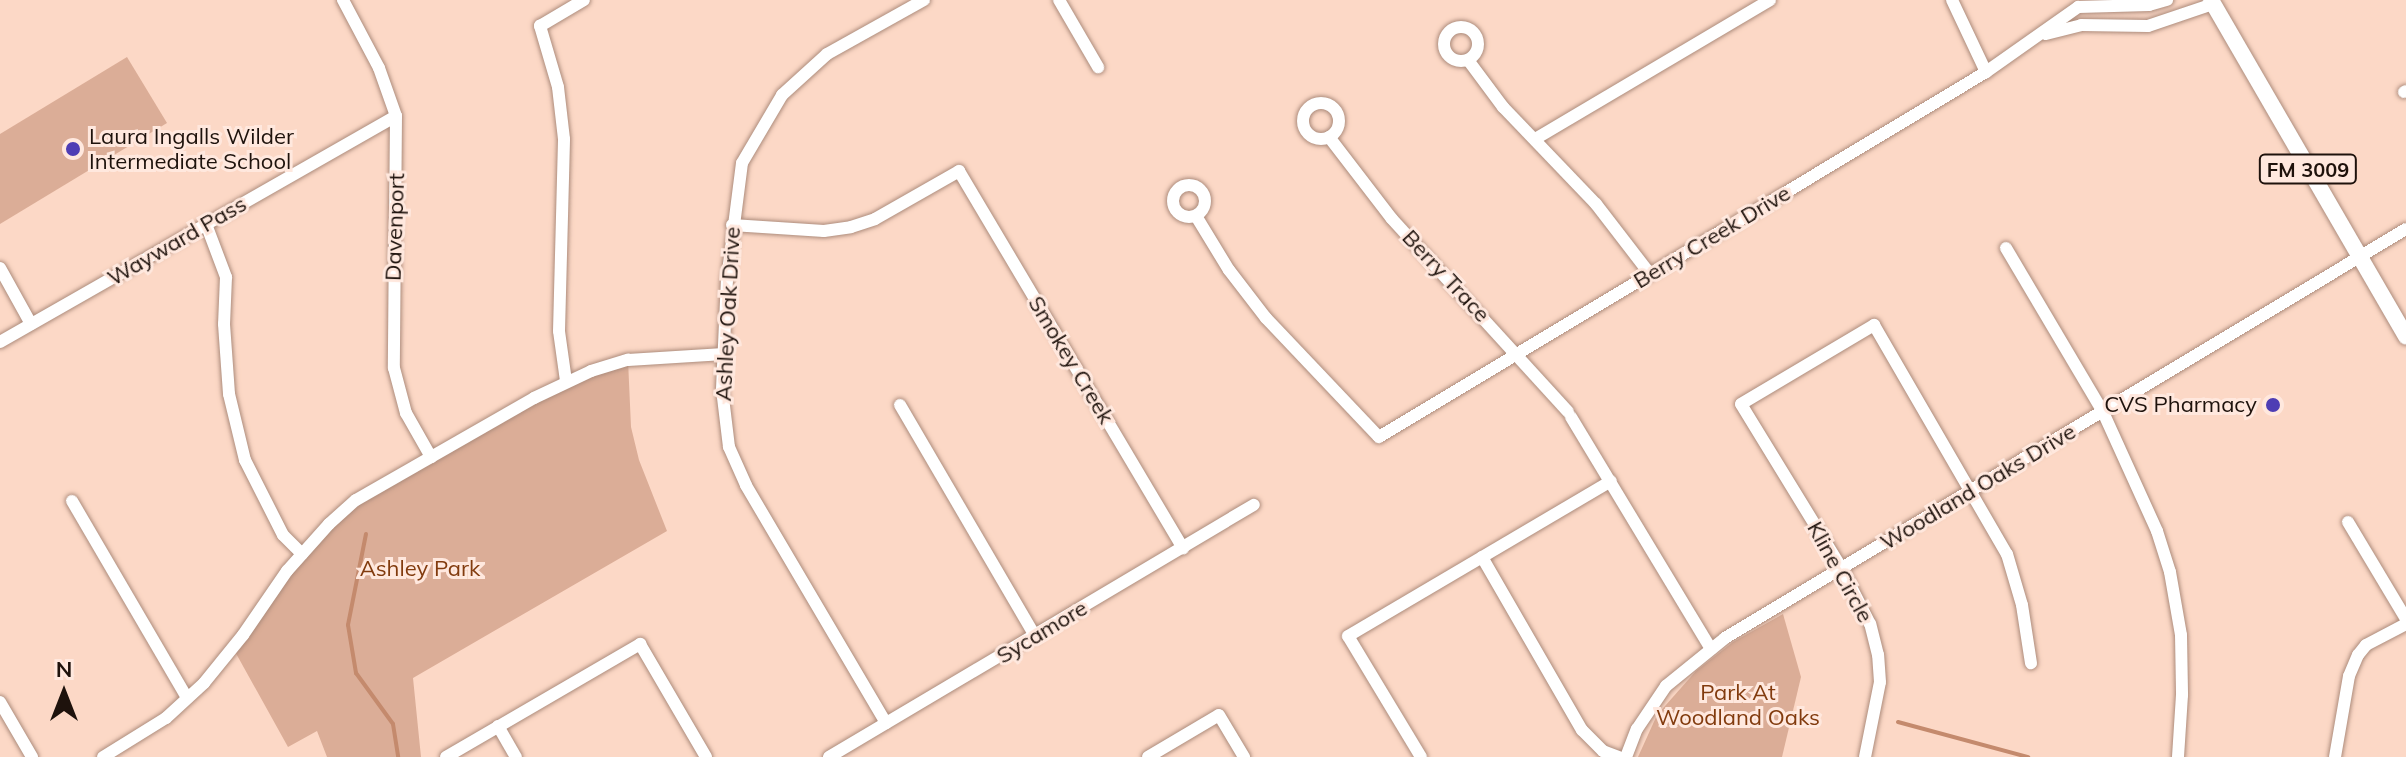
<!DOCTYPE html>
<html>
<head>
<meta charset="utf-8">
<style>
  body { margin:0 }
  #map { position:relative; width:2406px; height:757px; overflow:hidden; background:#fcd8c6; font-family:Mulish,sans-serif }
  div>[style] { position:absolute }
  .green>* { inset:0; background:#dbad97 }
  .stream>* { height:4px; margin:-2px; padding:0 2px; transform-origin:2px; border-radius:2px; background:#c48a6d }
  .roads { filter:drop-shadow(0 0 2px #ad8c7c) drop-shadow(0 0 2px #ad8c7c) }
  .minor>* { height:12px; margin:-6px; padding:0 6px; transform-origin:6px; border-radius:6px; background:#fff }
  .minor>.ring { margin:-6px; padding:0; box-sizing:content-box; background:none; border:12px solid #fff; border-radius:50% }
  .major>* { height:16px; margin:-8px; padding:0 8px; transform-origin:8px; border-radius:8px; background:#fff }
  .dots>* { width:22px; height:22px; translate:-50% -50%; box-sizing:border-box; border:4px solid #ffe8de; border-radius:50% }
  span { translate:-50% -50%; white-space:nowrap; text-align:center; line-height:1.15; -webkit-text-stroke:6px #ffe8de; paint-order:stroke }
  .shield-label span { padding:2px 6px; background:#ffe8de; border:2px solid; border-radius:6px; -webkit-text-stroke-width:0 }
  .shield-label { font-size:20px; color:#1e120c; font-weight:700 }
  .poi-label { font-size:22px; color:#1e120c }
  .left { translate:0 -50%; text-align:left }
  .right { translate:-100% -50%; text-align:right }
  .street-label { font-size:22px; color:#1e120c }
  .park-label { font-size:22px; color:#823b0e }
  .north { position:absolute; left:24px; top:653px; width:80px; height:80px; -webkit-text-stroke:6px #ffe8de; paint-order:stroke; rotate:0deg; font-size:22px; font-weight:700; line-height:32px; text-align:center; color:#1e120c }
  .north::after { content:''; display:block; margin:auto; width:28px; height:36px; background:#1e120c; clip-path:polygon(50% 0,100% 100%,50% 72%,0 100%) }
</style>
</head>
<body>
<div id="map">
  <div class="green">
    <div style="clip-path:polygon(127px 57px,167px 123px,0 224px,0 134px)"></div>
    <div style="clip-path:polygon(628px 360px,631px 427px,639px 460px,667px 531px,413px 678px,421px 757px,327px 757px,317px 731px,288px 747px,233px 648px,271px 594px,356px 500px,534px 398px)"></div>
    <div style="clip-path:polygon(1783px 614px,1801px 677px,1782px 757px,1638px 757px,1657px 715px,1696px 671px,1733px 642px)"></div>
  </div>
  <div class="stream">
    <div style="left:366px;top:534px;width:93px;rotate:101.2deg"></div>
    <div style="left:348px;top:625px;width:49px;rotate:80.5deg"></div>
    <div style="left:356px;top:673px;width:63px;rotate:54deg"></div>
    <div style="left:393px;top:724px;width:33px;rotate:81deg"></div>
    <div style="left:1898px;top:722px;width:135px;rotate:15.1deg"></div>
  </div>
  <div class="roads">
    <div class="minor">
      <div style="left:343px;top:0;width:77px;rotate:62.1deg"></div>
      <div style="left:379px;top:68px;width:51px;rotate:70.5deg"></div>
      <div style="left:396px;top:116px;width:252px;rotate:90.5deg"></div>
      <div style="left:394px;top:368px;width:47px;rotate:75.1deg"></div>
      <div style="left:406px;top:413px;width:51px;rotate:60.4deg"></div>
      <div style="left:1059px;top:0;width:78px;rotate:59.8deg"></div>
      <div style="left:1952px;top:0;width:80px;rotate:64.7deg"></div>
      <div class="ring" style="left:1444px;top:27px;width:22px;height:22px"></div>
      <div style="left:2046px;top:34px;width:36px;rotate:-14deg"></div>
      <div style="left:2081px;top:25px;width:67px;rotate:0.9deg"></div>
      <div style="left:2148px;top:26px;width:69px;rotate:-18.7deg"></div>
      <div style="left:1468px;top:60px;width:59px;rotate:53.3deg"></div>
      <div style="left:1503px;top:107px;width:134px;rotate:46.2deg"></div>
      <div style="left:1596px;top:204px;width:88px;rotate:52.4deg"></div>
      <div style="left:2404px;top:92px;width:2px;rotate:-27deg"></div>
      <div class="ring" style="left:1303px;top:103px;width:24px;height:24px"></div>
      <div style="left:1329px;top:137px;width:103px;rotate:52.5deg"></div>
      <div style="left:1392px;top:219px;width:261px;rotate:47.6deg"></div>
      <div style="left:1535px;top:139px;width:273px;rotate:-30.6deg"></div>
      <div class="ring" style="left:1173px;top:185px;width:20px;height:20px"></div>
      <div style="left:1196px;top:216px;width:63px;rotate:58.6deg"></div>
      <div style="left:1229px;top:270px;width:61px;rotate:52.4deg"></div>
      <div style="left:1266px;top:318px;width:164px;rotate:46.5deg"></div>
      <div style="left:1379px;top:437px;width:708px;rotate:-31.02deg"></div>
      <div style="left:1986px;top:72px;width:113px;rotate:-35.2deg"></div>
      <div style="left:2078px;top:7px;width:71px;rotate:-1.6deg"></div>
      <div style="left:2149px;top:5px;width:19px;rotate:-16deg"></div>
      <div style="left:206px;top:224px;width:57px;rotate:69.3deg"></div>
      <div style="left:226px;top:277px;width:47px;rotate:92.4deg"></div>
      <div style="left:224px;top:324px;width:70px;rotate:85.9deg"></div>
      <div style="left:229px;top:394px;width:68px;rotate:76.4deg"></div>
      <div style="left:245px;top:460px;width:84px;rotate:63.1deg"></div>
      <div style="left:283px;top:535px;width:27px;rotate:45deg"></div>
      <div style="left:732px;top:225px;width:92px;rotate:3.7deg"></div>
      <div style="left:824px;top:231px;width:27px;rotate:-8deg"></div>
      <div style="left:851px;top:227px;width:25px;rotate:-18deg"></div>
      <div style="left:875px;top:219px;width:97px;rotate:-29.7deg"></div>
      <div style="left:959px;top:171px;width:439px;rotate:59.3deg"></div>
      <div style="left:2006px;top:248px;width:191px;rotate:59.4deg"></div>
      <div style="left:2103px;top:412px;width:131px;rotate:65.6deg"></div>
      <div style="left:2157px;top:531px;width:43px;rotate:72.4deg"></div>
      <div style="left:2170px;top:572px;width:64px;rotate:80.1deg"></div>
      <div style="left:2181px;top:635px;width:60px;rotate:89deg"></div>
      <div style="left:2182px;top:695px;width:62px;rotate:93.7deg"></div>
      <div style="left:0;top:268px;width:64px;rotate:61deg"></div>
      <div style="left:0;top:342px;width:456px;rotate:-29.7deg"></div>
      <div style="left:566px;top:381px;width:50px;rotate:-98deg"></div>
      <div style="left:559px;top:331px;width:192px;rotate:-88.5deg"></div>
      <div style="left:564px;top:139px;width:52px;rotate:-96.6deg"></div>
      <div style="left:558px;top:87px;width:64px;rotate:-106.4deg"></div>
      <div style="left:540px;top:26px;width:51px;rotate:-30.6deg"></div>
      <div style="left:900px;top:405px;width:268px;rotate:59.7deg"></div>
      <div style="left:1571px;top:417px;width:271px;rotate:58.9deg"></div>
      <div style="left:72px;top:501px;width:228px;rotate:59.7deg"></div>
      <div style="left:2348px;top:522px;width:113px;rotate:59.1deg"></div>
      <div style="left:1482px;top:557px;width:200px;rotate:60deg"></div>
      <div style="left:1582px;top:730px;width:30px;rotate:45deg"></div>
      <div style="left:1603px;top:751px;width:17px;rotate:21deg"></div>
      <div style="left:0;top:702px;width:64px;rotate:59.8deg"></div>
      <div style="left:886px;top:723px;width:276px;rotate:-120.5deg"></div>
      <div style="left:746px;top:485px;width:42px;rotate:-114.1deg"></div>
      <div style="left:729px;top:447px;width:58px;rotate:-96.9deg"></div>
      <div style="left:722px;top:389px;width:109px;rotate:-87.4deg"></div>
      <div style="left:727px;top:280px;width:118px;rotate:-82.7deg"></div>
      <div style="left:742px;top:163px;width:79px;rotate:-59.5deg"></div>
      <div style="left:782px;top:95px;width:61px;rotate:-42.3deg"></div>
      <div style="left:827px;top:54px;width:111px;rotate:-29.1deg"></div>
      <div style="left:498px;top:726px;width:36px;rotate:60deg"></div>
      <div style="left:103px;top:757px;width:74px;rotate:-31.8deg"></div>
      <div style="left:166px;top:718px;width:52px;rotate:-42.6deg"></div>
      <div style="left:204px;top:683px;width:62px;rotate:-50.9deg"></div>
      <div style="left:243px;top:635px;width:78px;rotate:-55.5deg"></div>
      <div style="left:287px;top:571px;width:63px;rotate:-48.2deg"></div>
      <div style="left:329px;top:524px;width:36px;rotate:-42deg"></div>
      <div style="left:356px;top:500px;width:205px;rotate:-29.8deg"></div>
      <div style="left:534px;top:398px;width:63px;rotate:-25.3deg"></div>
      <div style="left:591px;top:371px;width:39px;rotate:-17deg"></div>
      <div style="left:628px;top:360px;width:96px;rotate:-3.6deg"></div>
      <div style="left:446px;top:757px;width:225px;rotate:-30.2deg"></div>
      <div style="left:640px;top:644px;width:131px;rotate:59.7deg"></div>
      <div style="left:829px;top:757px;width:494px;rotate:-30.7deg"></div>
      <div style="left:1148px;top:757px;width:82px;rotate:-30.6deg"></div>
      <div style="left:1219px;top:715px;width:49px;rotate:59.2deg"></div>
      <div style="left:1421px;top:757px;width:141px;rotate:-121.1deg"></div>
      <div style="left:1348px;top:636px;width:305px;rotate:-30.5deg"></div>
      <div style="left:1626px;top:757px;width:30px;rotate:-69deg"></div>
      <div style="left:1637px;top:729px;width:52px;rotate:-56deg"></div>
      <div style="left:1666px;top:686px;width:76px;rotate:-39.1deg"></div>
      <div style="left:1725px;top:638px;width:794px;rotate:-30.99deg"></div>
      <div style="left:1865px;top:757px;width:76px;rotate:-78.7deg"></div>
      <div style="left:1880px;top:682px;width:27px;rotate:-94deg"></div>
      <div style="left:1878px;top:655px;width:32px;rotate:-104deg"></div>
      <div style="left:1870px;top:624px;width:62px;rotate:-117deg"></div>
      <div style="left:1842px;top:569px;width:193px;rotate:-121.5deg"></div>
      <div style="left:1741px;top:404px;width:155px;rotate:-30.7deg"></div>
      <div style="left:1874px;top:325px;width:265px;rotate:59.9deg"></div>
      <div style="left:2007px;top:554px;width:53px;rotate:73.6deg"></div>
      <div style="left:2022px;top:605px;width:59px;rotate:81.2deg"></div>
      <div style="left:2335px;top:757px;width:82px;rotate:-80.2deg"></div>
      <div style="left:2349px;top:676px;width:23px;rotate:-67deg"></div>
      <div style="left:2358px;top:655px;width:13px;rotate:-51deg"></div>
      <div style="left:2366px;top:645px;width:45px;rotate:-27.7deg"></div>
    </div>
    <div class="major">
      <div style="left:2211px;top:0;width:389px;rotate:59.9deg"></div>
    </div>
  </div>
  <div class="dots">
    <div style="left:73px;top:149px;background:#4e3db4"></div>
    <div style="left:2273px;top:405px;background:#4e3db4"></div>
  </div>
  <div class="shield-label">
    <span style="left:2308px;top:169px">FM 3009</span>
  </div>
  <div class="poi-label">
    <span class="left" style="left:89px;top:149px">Laura Ingalls Wilder<br>Intermediate School</span>
    <span class="right" style="left:2257px;top:405px">CVS Pharmacy</span>
  </div>
  <div class="street-label">
    <span style="left:395px;top:227px;rotate:-88deg">Davenport</span>
    <span style="left:1712px;top:237px;rotate:-31deg">Berry Creek Drive</span>
    <span style="left:177px;top:241px;rotate:-30deg">Wayward Pass</span>
    <span style="left:1446px;top:276px;rotate:47deg">Berry Trace</span>
    <span style="left:728px;top:314px;rotate:-87deg">Ashley Oak Drive</span>
    <span style="left:1071px;top:360px;rotate:59deg">Smokey Creek</span>
    <span style="left:1978px;top:487px;rotate:-31deg">Woodland Oaks Drive</span>
    <span style="left:1840px;top:572px;rotate:61deg">Kline Circle</span>
    <span style="left:1042px;top:632px;rotate:-31deg">Sycamore</span>
  </div>
  <div class="park-label">
    <span style="left:420px;top:569px">Ashley Park</span>
    <span style="left:1738px;top:705px">Park At<br>Woodland Oaks</span>
  </div>
  <div class="north">N</div>
</div>
</body>
</html>
